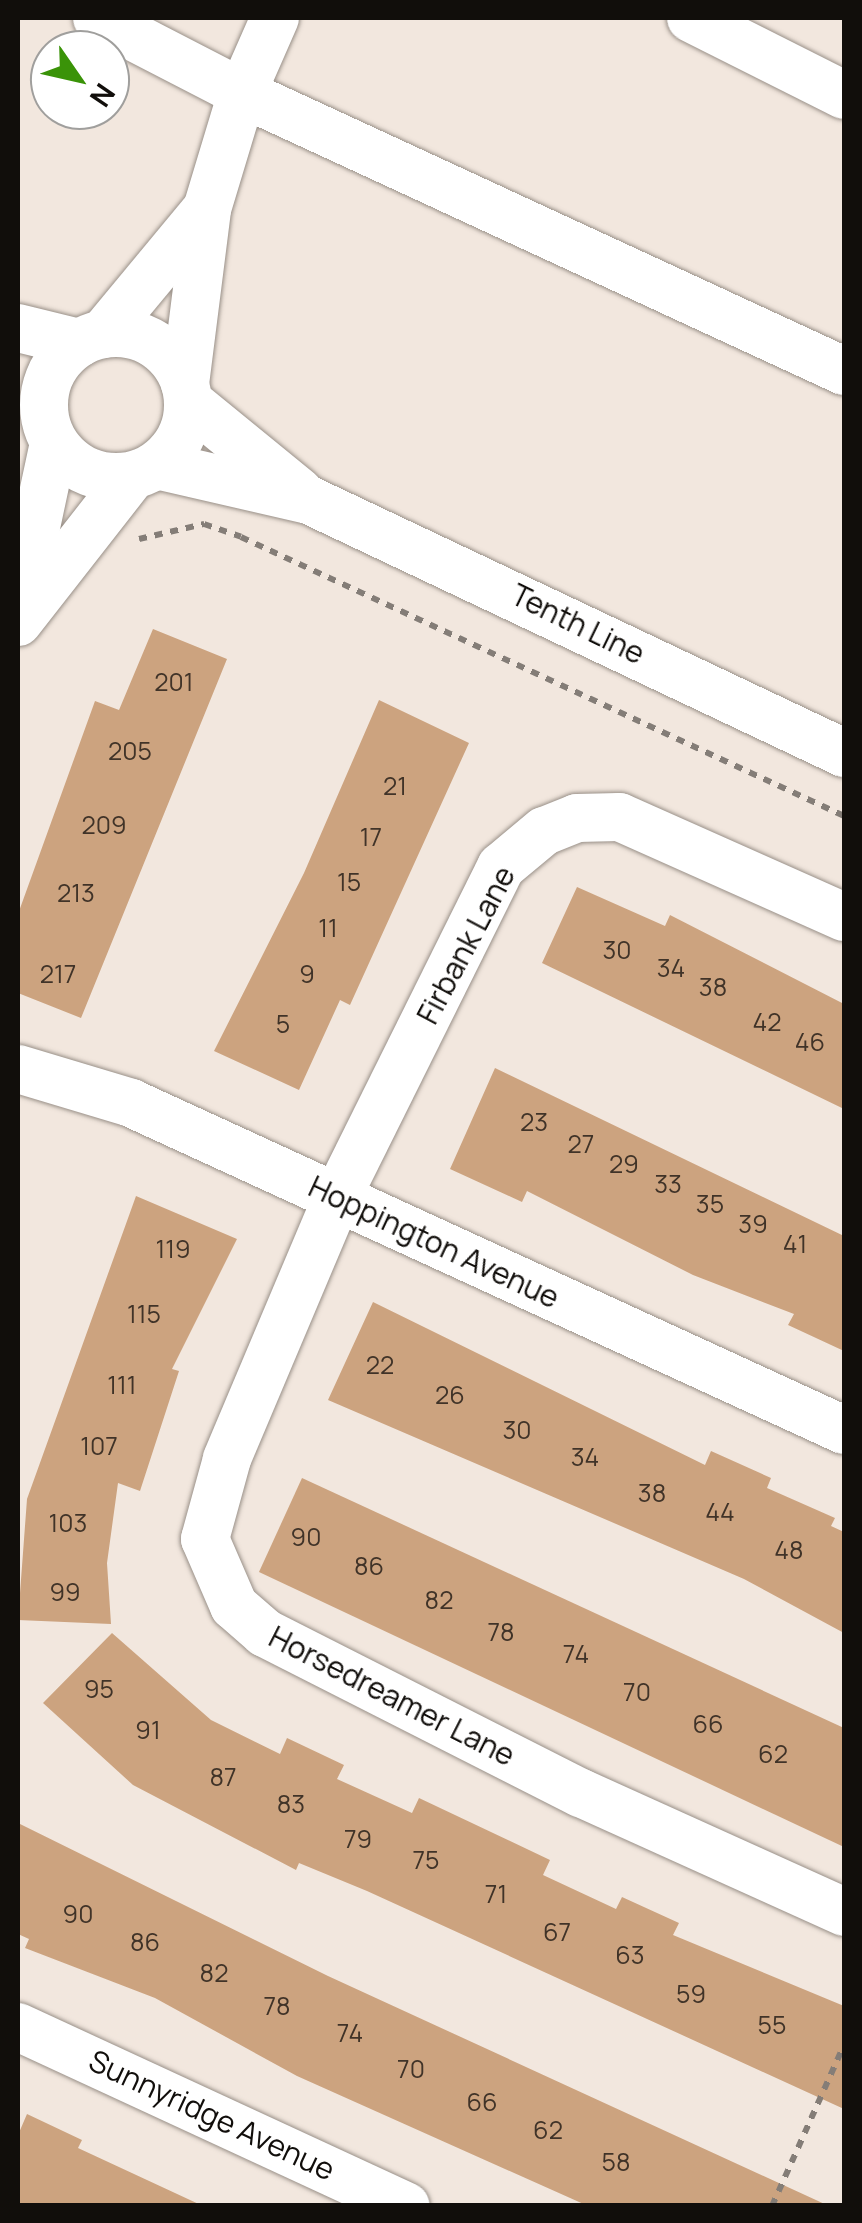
<!DOCTYPE html>
<html>
<head>
<meta charset="utf-8">
<style>
  body { margin:0 }
  #map { position:relative; width:862px; height:2223px; overflow:hidden; background:#f2e7de; font-family:Manrope,sans-serif }
  div>[style] { position:absolute }
  .building>* { inset:0; background:#cca37f }
  .path>* { height:6px; margin-top:-3px; transform-origin:0; background:repeating-linear-gradient(90deg,#847d77 0 8px,transparent 0 16px) }
  .roads { filter:drop-shadow(0 0 2px #999088) drop-shadow(0 0 2px #999088) }
  .minor>* { height:48px; margin:-24px; padding:0 24px; transform-origin:24px; border-radius:24px; background:#fff }
  .minor>.ring { margin:-24px; padding:0; box-sizing:content-box; background:none; border:48px solid #fff; border-radius:50% }
  span { translate:-50% -50%; white-space:nowrap; text-align:center; line-height:1.15; -webkit-text-stroke:10px #fff; paint-order:stroke }
  .number-label { font-size:25px; color:#403328 }
  .number-label span { -webkit-text-stroke-width:0 }
  .street-label { font-size:30px; color:#110e0b }
  .frame { position:absolute; inset:0; border:20px solid #110e0b; pointer-events:none }
  .north { position:absolute; left:30px; top:30px; width:100px; height:100px; box-sizing:border-box; background:#fff; border:2px solid #a09f9d; border-radius:50%; rotate:124deg; font-size:28px; font-weight:700; line-height:40px; text-align:center; color:#110e0b }
  .north::after { content:''; display:block; margin:auto; width:35px; height:45px; background:#3a9308; clip-path:polygon(50% 0,100% 100%,50% 72%,0 100%) }
</style>
</head>
<body>
<div id="map">
  <div class="building">
    <div style="clip-path:polygon(153px 629px,227px 659px,81px 1018px,18px 993px,18px 914px,95px 701px,119px 710px)"></div>
    <div style="clip-path:polygon(379px 700px,469px 743px,350px 1005px,340px 1000px,299px 1090px,214px 1051px,304px 873px)"></div>
    <div style="clip-path:polygon(577px 887px,665px 926px,670px 915px,844px 1004px,844px 1109px,542px 963px)"></div>
    <div style="clip-path:polygon(495px 1068px,844px 1236px,844px 1351px,788px 1325px,794px 1314px,693px 1275px,527px 1191px,522px 1202px,450px 1169px)"></div>
    <div style="clip-path:polygon(136px 1196px,237px 1239px,172px 1369px,179px 1371px,140px 1491px,118px 1483px,107px 1563px,111px 1624px,18px 1620px,27px 1499px)"></div>
    <div style="clip-path:polygon(373px 1302px,705px 1465px,711px 1451px,771px 1478px,767px 1488px,835px 1518px,831px 1526px,844px 1532px,844px 1633px,744px 1579px,328px 1400px)"></div>
    <div style="clip-path:polygon(302px 1478px,844px 1728px,844px 1847px,259px 1572px)"></div>
    <div style="clip-path:polygon(112px 1633px,211px 1720px,280px 1754px,287px 1738px,344px 1765px,337px 1779px,412px 1813px,419px 1798px,550px 1860px,543px 1875px,616px 1909px,622px 1897px,679px 1923px,673px 1935px,844px 2006px,844px 2109px,367px 1891px,299px 1863px,296px 1870px,133px 1785px,43px 1703px)"></div>
    <div style="clip-path:polygon(18px 1823px,328px 1976px,829px 2206px,588px 2206px,297px 2076px,155px 1998px,25px 1948px,29px 1939px,18px 1934px)"></div>
    <div style="clip-path:polygon(27px 2114px,82px 2140px,78px 2148px,203px 2206px,18px 2206px,18px 2135px)"></div>
  </div>
  <div class="path">
    <div style="left:139px;top:539px;width:67px;rotate:-13deg"></div>
    <div style="left:204px;top:524px;width:39px;rotate:19deg"></div>
    <div style="left:241px;top:537px;width:664px;rotate:24.83deg"></div>
    <div style="left:772px;top:2206px;width:176px;rotate:-65.9deg"></div>
  </div>
  <div class="roads">
    <div class="minor">
      <div style="left:97px;top:18px;width:163px;rotate:27.3deg"></div>
      <div style="left:242px;top:93px;width:663px;rotate:24.79deg"></div>
      <div style="left:691px;top:18px;width:171px;rotate:26.7deg"></div>
      <div style="left:18px;top:328px;width:63px;rotate:13.8deg"></div>
      <div class="ring" style="left:44px;top:333px;width:96px;height:96px"></div>
      <div style="left:103px;top:334px;width:160px;rotate:-50.3deg"></div>
      <div style="left:185px;top:384px;width:176px;rotate:-82.8deg"></div>
      <div style="left:207px;top:209px;width:121px;rotate:-73.2deg"></div>
      <div style="left:242px;top:93px;width:82px;rotate:-66.3deg"></div>
      <div style="left:189px;top:402px;width:142px;rotate:39.3deg"></div>
      <div style="left:157px;top:465px;width:156px;rotate:13deg"></div>
      <div style="left:309px;top:500px;width:592px;rotate:25.31deg"></div>
      <div style="left:18px;top:611px;width:172px;rotate:-77.9deg"></div>
      <div style="left:18px;top:622px;width:185px;rotate:-52deg"></div>
      <div style="left:844px;top:917px;width:246px;rotate:-156deg"></div>
      <div style="left:619px;top:817px;width:42px;rotate:178.6deg"></div>
      <div style="left:577px;top:818px;width:35px;rotate:158deg"></div>
      <div style="left:544px;top:831px;width:56px;rotate:140.1deg"></div>
      <div style="left:501px;top:867px;width:369px;rotate:116.4deg"></div>
      <div style="left:337px;top:1198px;width:283px;rotate:112.9deg"></div>
      <div style="left:227px;top:1459px;width:83px;rotate:105.4deg"></div>
      <div style="left:205px;top:1539px;width:73px;rotate:66.6deg"></div>
      <div style="left:234px;top:1606px;width:41px;rotate:41.1deg"></div>
      <div style="left:265px;top:1633px;width:354px;rotate:26.9deg"></div>
      <div style="left:581px;top:1793px;width:289px;rotate:24.3deg"></div>
      <div style="left:18px;top:1069px;width:118px;rotate:16.7deg"></div>
      <div style="left:131px;top:1103px;width:784px;rotate:24.64deg"></div>
      <div style="left:18px;top:2027px;width:427px;rotate:24.8deg"></div>
    </div>
  </div>
  <div class="number-label">
    <span style="left:174px;top:682px">201</span>
    <span style="left:130px;top:751px">205</span>
    <span style="left:395px;top:786px">21</span>
    <span style="left:104px;top:825px">209</span>
    <span style="left:371px;top:837px">17</span>
    <span style="left:349px;top:882px">15</span>
    <span style="left:76px;top:893px">213</span>
    <span style="left:328px;top:928px">11</span>
    <span style="left:617px;top:950px">30</span>
    <span style="left:671px;top:968px">34</span>
    <span style="left:58px;top:974px">217</span>
    <span style="left:307px;top:974px">9</span>
    <span style="left:713px;top:987px">38</span>
    <span style="left:767px;top:1022px">42</span>
    <span style="left:283px;top:1024px">5</span>
    <span style="left:810px;top:1042px">46</span>
    <span style="left:534px;top:1122px">23</span>
    <span style="left:581px;top:1144px">27</span>
    <span style="left:624px;top:1164px">29</span>
    <span style="left:668px;top:1184px">33</span>
    <span style="left:710px;top:1204px">35</span>
    <span style="left:753px;top:1224px">39</span>
    <span style="left:795px;top:1244px">41</span>
    <span style="left:173px;top:1249px">119</span>
    <span style="left:144px;top:1314px">115</span>
    <span style="left:380px;top:1365px">22</span>
    <span style="left:122px;top:1385px">111</span>
    <span style="left:450px;top:1395px">26</span>
    <span style="left:517px;top:1430px">30</span>
    <span style="left:99px;top:1446px">107</span>
    <span style="left:585px;top:1457px">34</span>
    <span style="left:652px;top:1493px">38</span>
    <span style="left:720px;top:1512px">44</span>
    <span style="left:68px;top:1523px">103</span>
    <span style="left:306px;top:1537px">90</span>
    <span style="left:789px;top:1550px">48</span>
    <span style="left:369px;top:1566px">86</span>
    <span style="left:65px;top:1592px">99</span>
    <span style="left:439px;top:1600px">82</span>
    <span style="left:501px;top:1632px">78</span>
    <span style="left:576px;top:1654px">74</span>
    <span style="left:99px;top:1689px">95</span>
    <span style="left:637px;top:1692px">70</span>
    <span style="left:708px;top:1724px">66</span>
    <span style="left:148px;top:1730px">91</span>
    <span style="left:773px;top:1754px">62</span>
    <span style="left:223px;top:1777px">87</span>
    <span style="left:291px;top:1804px">83</span>
    <span style="left:358px;top:1839px">79</span>
    <span style="left:426px;top:1860px">75</span>
    <span style="left:496px;top:1894px">71</span>
    <span style="left:78px;top:1914px">90</span>
    <span style="left:557px;top:1932px">67</span>
    <span style="left:145px;top:1942px">86</span>
    <span style="left:630px;top:1955px">63</span>
    <span style="left:214px;top:1973px">82</span>
    <span style="left:691px;top:1994px">59</span>
    <span style="left:277px;top:2006px">78</span>
    <span style="left:772px;top:2025px">55</span>
    <span style="left:350px;top:2033px">74</span>
    <span style="left:411px;top:2069px">70</span>
    <span style="left:482px;top:2102px">66</span>
    <span style="left:548px;top:2130px">62</span>
    <span style="left:616px;top:2162px">58</span>
  </div>
  <div class="street-label">
    <span style="left:578px;top:624px;rotate:26deg">Tenth Line</span>
    <span style="left:466px;top:945px;rotate:-62deg">Firbank Lane</span>
    <span style="left:434px;top:1242px;rotate:25deg">Hoppington Avenue</span>
    <span style="left:392px;top:1696px;rotate:27deg">Horsedreamer Lane</span>
    <span style="left:212px;top:2115px;rotate:25deg">Sunnyridge Avenue</span>
  </div>
  <div class="frame"></div>
  <div class="north">N</div>
</div>
</body>
</html>
